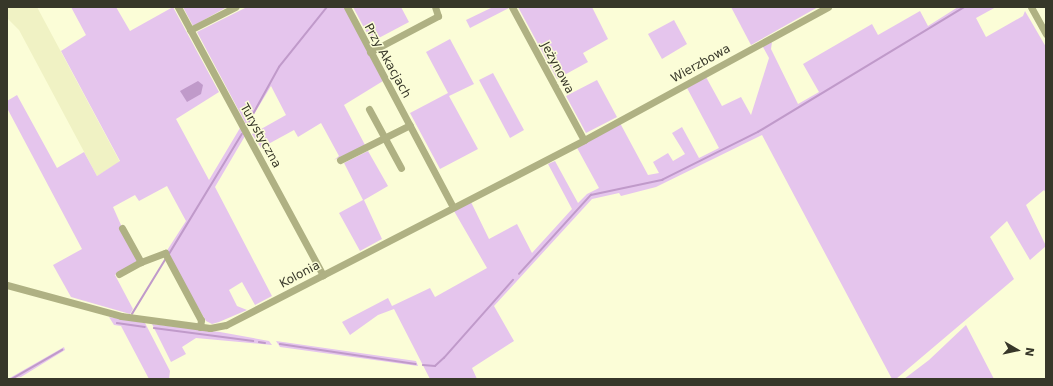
<!DOCTYPE html>
<html>
<head>
<meta charset="utf-8">
<style>
  body { margin:0 }
  #map { position:relative; width:1053px; height:386px; overflow:hidden; background:#fbfdd7; font-family:"DejaVu Sans",sans-serif }
  div>[style] { position:absolute }
  .built>* { inset:0; background:#f0f2c4 }
  .green>* { inset:0; background:#e5c5ed }
  .water>* { inset:0; background:#c09aca }
  .stream>* { height:1.5px; margin:-0.75px; padding:0 0.75px; transform-origin:0.75px; border-radius:0.75px; background:#c09aca }
  .minor>* { height:7px; margin:-3.5px; padding:0 3.5px; transform-origin:3.5px; border-radius:3.5px; background:#afb183 }
  span { translate:-50% -50%; white-space:nowrap; text-align:center; line-height:1.15; -webkit-text-stroke:3px #fbfdd7; paint-order:stroke }
  .street-label { font-size:12px; color:#373729 }
  .frame { position:absolute; inset:0; border:8px solid #373729; pointer-events:none }
  .north { position:absolute; left:997px; top:330px; width:40px; height:40px; -webkit-text-stroke:3px #fbfdd7; paint-order:stroke; rotate:99deg; font-size:11px; font-weight:700; line-height:16px; text-align:center; color:#373729 }
  .north::after { content:''; display:block; margin:auto; width:14px; height:18px; background:#373729; clip-path:polygon(50% 0,100% 100%,50% 72%,0 100%) }
</style>
</head>
<body>
<div id="map">
  <div class="built">
    <div style="clip-path:polygon(7px 7px,37px 7px,120px 162px,97px 176px,19px 30px,7px 18px)"></div>
  </div>
  <div class="green">
    <div style="clip-path:polygon(71px 7px,116px 7px,130px 31px,173px 7px,219px 92px,176px 119px,209px 180px,240px 128px,245px 136px,215px 187px,272px 296px,255px 305px,242px 282px,229px 290px,237px 306px,247px 310px,219px 322px,212px 324px,206px 321px,166px 252px,186px 221px,167px 186px,139px 201px,135px 195px,113px 207px,137px 261px,115px 275px,133px 309px,130px 314px,71px 297px,53px 265px,82px 249px,7px 108px,7px 101px,17px 95px,57px 168px,84px 152px,97px 176px,120px 161px,61px 51px,86px 35px)"></div>
    <div style="clip-path:polygon(183px 7px,227px 7px,193px 26px)"></div>
    <div style="clip-path:polygon(247px 7px,344px 7px,383px 81px,344px 105px,365px 145px,334px 160px,339px 156px,321px 123px,298px 137px,294px 130px,261px 148px,252px 134px,286px 115px,271px 86px,247px 126px,197px 32px)"></div>
    <div style="clip-path:polygon(353px 7px,401px 7px,409px 22px,375px 40px,370px 39px)"></div>
    <div style="clip-path:polygon(493px 7px,509px 8px,470px 28px,466px 20px)"></div>
    <div style="clip-path:polygon(518px 7px,592px 7px,608px 39px,583px 53px,588px 62px,557px 79px)"></div>
    <div style="clip-path:polygon(731px 7px,818px 7px,751px 45px)"></div>
    <div style="clip-path:polygon(958px 7px,996px 7px,976px 18px,986px 37px,1023px 16px,1025px 11px,1046px 47px,1046px 193px,1044px 190px,1026px 205px,1046px 246px,1030px 260px,1007px 221px,990px 237px,1014px 279px,896px 379px,892px 379px,762px 135px,656px 187px,621px 196px,619px 193px,592px 199px,494px 306px,514px 341px,472px 368px,477px 379px,430px 379px,394px 309px,378px 315px,350px 335px,342px 322px,388px 298px,392px 306px,430px 288px,435px 297px,487px 268px,454px 211px,471px 202px,489px 239px,517px 224px,532px 253px,572px 209px,548px 164px,555px 161px,578px 203px,587px 194px,599px 188px,576px 146px,620px 123px,648px 175px,659px 173px,653px 162px,668px 153px,673px 161px,685px 154px,672px 133px,682px 127px,699px 158px,719px 148px,687px 88px,706px 77px,722px 106px,741px 97px,751px 115px,769px 58px,763px 47px,772px 42px,771px 49px,798px 104px,819px 92px,803px 64px,872px 24px,878px 35px,920px 11px,928px 26px)"></div>
    <div style="clip-path:polygon(674px 20px,687px 44px,662px 59px,648px 34px)"></div>
    <div style="clip-path:polygon(450px 39px,474px 84px,449px 96px,478px 149px,440px 169px,410px 113px,448px 93px,426px 52px)"></div>
    <div style="clip-path:polygon(493px 73px,524px 130px,510px 138px,479px 80px)"></div>
    <div style="clip-path:polygon(597px 80px,617px 117px,586px 133px,566px 96px)"></div>
    <div style="clip-path:polygon(368px 151px,388px 186px,364px 200px,382px 239px,360px 251px,339px 213px,363px 200px,344px 163px)"></div>
    <div style="clip-path:polygon(109px 317px,145px 323px,170px 371px,169px 379px,149px 379px,121px 326px,114px 325px)"></div>
    <div style="clip-path:polygon(152px 324px,220px 332px,269px 341px,272px 345px,196px 338px,182px 347px,186px 354px,171px 362px)"></div>
    <div style="clip-path:polygon(966px 325px,994px 379px,904px 379px,929px 360px)"></div>
    <div style="clip-path:polygon(276px 341px,416px 361px,418px 366px,280px 347px)"></div>
    <div style="clip-path:polygon(64px 347px,65px 350px,21px 377px,8px 379px)"></div>
  </div>
  <div class="water">
    <div style="clip-path:polygon(198px 81px,203px 85px,201px 94px,187px 102px,180px 91px)"></div>
  </div>
  <div class="stream">
    <div style="left:247px;top:125px;width:66px;rotate:-61.1deg"></div>
    <div style="left:279px;top:67px;width:77px;rotate:-51.3deg"></div>
    <div style="left:169px;top:254px;width:140px;rotate:-58.7deg"></div>
    <div style="left:519px;top:274px;width:107px;rotate:-47.7deg"></div>
    <div style="left:591px;top:195px;width:73px;rotate:-11.9deg"></div>
    <div style="left:662px;top:180px;width:107px;rotate:-26.6deg"></div>
    <div style="left:758px;top:132px;width:241px;rotate:-31.2deg"></div>
    <div style="left:132px;top:314px;width:63px;rotate:-58.6deg"></div>
    <div style="left:117px;top:323px;width:28px;rotate:8deg"></div>
    <div style="left:154px;top:328px;width:100px;rotate:7.5deg"></div>
    <div style="left:259px;top:342px;width:6px;rotate:9deg"></div>
    <div style="left:280px;top:344px;width:137px;rotate:8.4deg"></div>
    <div style="left:423px;top:365px;width:12px;rotate:5deg"></div>
    <div style="left:435px;top:366px;width:12px;rotate:-42deg"></div>
    <div style="left:444px;top:358px;width:104px;rotate:-48.5deg"></div>
    <div style="left:12px;top:379px;width:58px;rotate:-30.1deg"></div>
  </div>
  <div class="minor">
    <div style="left:178px;top:7px;width:305px;rotate:61.6deg"></div>
    <div style="left:347px;top:7px;width:226px;rotate:62.1deg"></div>
    <div style="left:512px;top:7px;width:151px;rotate:61.6deg"></div>
    <div style="left:1031px;top:7px;width:31px;rotate:61deg"></div>
    <div style="left:190px;top:30px;width:51px;rotate:-27.1deg"></div>
    <div style="left:370px;top:52px;width:77px;rotate:-27.9deg"></div>
    <div style="left:438px;top:16px;width:9px;rotate:-108deg"></div>
    <div style="left:369px;top:109px;width:67px;rotate:61.5deg"></div>
    <div style="left:340px;top:160px;width:78px;rotate:-26.6deg"></div>
    <div style="left:122px;top:228px;width:39px;rotate:61deg"></div>
    <div style="left:119px;top:274px;width:25px;rotate:-29deg"></div>
    <div style="left:141px;top:262px;width:26px;rotate:-21deg"></div>
    <div style="left:165px;top:253px;width:76px;rotate:61.8deg"></div>
    <div style="left:201px;top:320px;width:7px;rotate:98deg"></div>
    <div style="left:7px;top:285px;width:118px;rotate:15.2deg"></div>
    <div style="left:121px;top:316px;width:90px;rotate:7.7deg"></div>
    <div style="left:210px;top:328px;width:16px;rotate:-11deg"></div>
    <div style="left:226px;top:325px;width:403px;rotate:-27.3deg"></div>
    <div style="left:584px;top:140px;width:278px;rotate:-28.6deg"></div>
  </div>
  <div class="street-label">
    <span style="left:387px;top:61px;rotate:61deg">Przy Akacjach</span>
    <span style="left:701px;top:64px;rotate:-29deg">Wierzbowa</span>
    <span style="left:557px;top:68px;rotate:62deg">Jeżynowa</span>
    <span style="left:260px;top:136px;rotate:61deg">Turystyczna</span>
    <span style="left:300px;top:275px;rotate:-28deg">Kolonia</span>
  </div>
  <div class="frame"></div>
  <div class="north">N</div>
</div>
</body>
</html>
